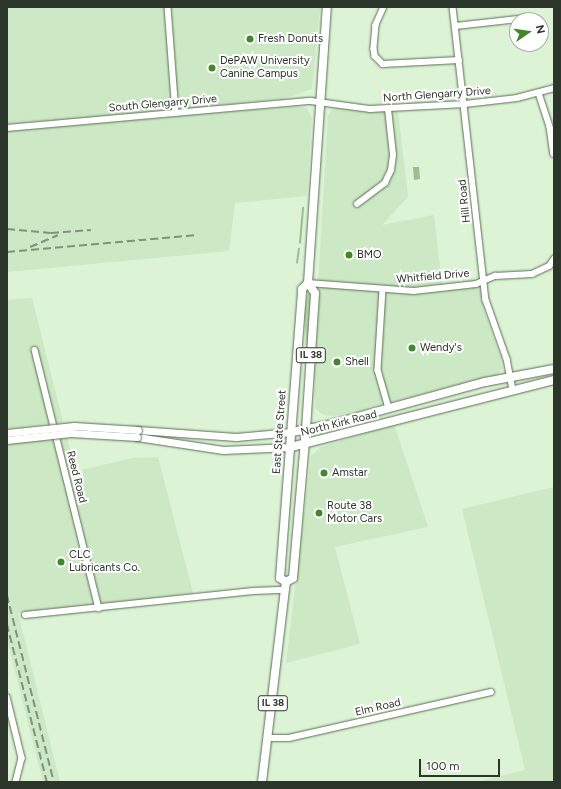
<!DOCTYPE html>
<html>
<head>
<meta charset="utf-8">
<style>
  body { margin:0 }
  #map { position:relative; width:561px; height:789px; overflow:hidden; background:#dcf3d5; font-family:Figtree,sans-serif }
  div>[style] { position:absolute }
  .built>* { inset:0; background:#cce8c4 }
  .green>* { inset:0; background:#baddaf }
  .water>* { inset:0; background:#9bbe90 }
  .stream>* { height:1.5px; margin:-0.75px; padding:0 0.75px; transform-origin:0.75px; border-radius:0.75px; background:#9bbe90 }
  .roads { filter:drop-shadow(0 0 1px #5a6e54) drop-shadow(0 0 1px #5a6e54) }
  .minor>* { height:5.5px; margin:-2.75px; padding:0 2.75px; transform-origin:2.75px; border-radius:2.75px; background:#fff }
  .tertiary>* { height:7px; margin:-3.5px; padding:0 3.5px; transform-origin:3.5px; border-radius:3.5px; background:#fff }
  .secondary>* { height:8px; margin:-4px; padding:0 4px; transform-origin:4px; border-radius:4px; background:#fff }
  .primary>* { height:8px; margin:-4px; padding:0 4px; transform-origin:4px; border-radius:4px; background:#fff }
  .rail>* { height:1.5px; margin-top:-0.75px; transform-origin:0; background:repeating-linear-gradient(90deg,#81917d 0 8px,transparent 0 12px) }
  .bridges { filter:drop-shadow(0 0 1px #5a6e54) drop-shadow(0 0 1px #5a6e54) }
  .tertiary-bridge>* { height:7px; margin:-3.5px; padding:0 3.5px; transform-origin:3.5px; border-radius:3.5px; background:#fff }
  .dots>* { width:11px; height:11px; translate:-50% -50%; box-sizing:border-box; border:2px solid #fff; border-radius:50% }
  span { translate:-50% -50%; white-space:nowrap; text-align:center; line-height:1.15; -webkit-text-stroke:4px #fff; paint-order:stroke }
  .shield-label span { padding:1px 3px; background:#fff; border:1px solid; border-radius:3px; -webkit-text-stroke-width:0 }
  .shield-label { font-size:10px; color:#2c352a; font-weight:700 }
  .poi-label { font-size:11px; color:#2c352a }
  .left { translate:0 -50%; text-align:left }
  .street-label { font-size:11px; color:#2c352a }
  .frame { position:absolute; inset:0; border:8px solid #2c352a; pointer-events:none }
  .north { position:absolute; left:509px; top:12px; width:40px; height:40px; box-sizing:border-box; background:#fff; border:1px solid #abaeaa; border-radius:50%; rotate:77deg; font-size:11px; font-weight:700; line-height:16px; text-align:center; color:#2c352a }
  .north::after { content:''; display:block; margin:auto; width:14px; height:18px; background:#43872b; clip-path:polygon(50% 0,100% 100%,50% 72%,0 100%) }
  .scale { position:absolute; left:419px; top:759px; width:81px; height:18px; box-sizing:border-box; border:2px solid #2c352a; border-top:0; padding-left:5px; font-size:12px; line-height:14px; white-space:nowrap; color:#2c352a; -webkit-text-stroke:3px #fff; paint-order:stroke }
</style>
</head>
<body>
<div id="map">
  <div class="built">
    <div style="clip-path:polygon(7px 7px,167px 7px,174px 111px,7px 124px)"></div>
    <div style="clip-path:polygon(168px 7px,320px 7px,312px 89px,283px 99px,178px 110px)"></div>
    <div style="clip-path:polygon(297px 106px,307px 108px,312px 118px,307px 196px,235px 203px,229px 251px,7px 272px,7px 131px)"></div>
    <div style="clip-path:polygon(340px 107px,398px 110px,408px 197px,382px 225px,434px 215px,442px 284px,480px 279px,484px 310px,501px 358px,502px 369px,497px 375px,334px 416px,323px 415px,315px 408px,314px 351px,328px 116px,332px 109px)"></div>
    <div style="clip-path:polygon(32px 298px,63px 422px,7px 429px,7px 300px)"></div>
    <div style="clip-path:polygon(394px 424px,428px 527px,335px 547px,360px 644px,286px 663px,311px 456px,321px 447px)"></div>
    <div style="clip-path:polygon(67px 437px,76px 471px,133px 458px,158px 457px,193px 593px,101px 606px,18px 613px,60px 782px,43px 782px,7px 639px,7px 444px)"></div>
    <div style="clip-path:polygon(554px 487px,554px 782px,476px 782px,525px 770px,462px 509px)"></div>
  </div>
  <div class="green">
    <div style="clip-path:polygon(308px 293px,311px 293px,307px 355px,304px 310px)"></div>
  </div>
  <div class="water">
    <div style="clip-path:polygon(413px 167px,419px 167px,420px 179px,414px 180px)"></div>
  </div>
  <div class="stream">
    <div style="left:300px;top:243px;width:35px;rotate:-85deg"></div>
    <div style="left:297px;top:263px;width:14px;rotate:-82deg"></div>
  </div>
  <div class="roads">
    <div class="minor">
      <div style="left:168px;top:7px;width:106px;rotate:85.7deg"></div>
      <div style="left:384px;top:7px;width:20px;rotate:114deg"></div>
      <div style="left:376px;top:25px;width:24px;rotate:95deg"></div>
      <div style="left:374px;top:49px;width:7px;rotate:82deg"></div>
      <div style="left:375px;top:56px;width:11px;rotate:45deg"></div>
      <div style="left:383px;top:64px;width:76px;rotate:-3deg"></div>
      <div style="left:453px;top:7px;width:295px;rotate:83.6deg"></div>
      <div style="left:486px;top:300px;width:63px;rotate:70.4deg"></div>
      <div style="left:507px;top:359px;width:31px;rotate:79deg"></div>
      <div style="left:456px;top:26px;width:71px;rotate:-6.4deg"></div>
      <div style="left:539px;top:93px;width:36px;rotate:72deg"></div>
      <div style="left:550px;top:127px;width:27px;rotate:82deg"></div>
      <div style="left:7px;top:128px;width:305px;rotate:-5.1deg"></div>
      <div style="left:311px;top:101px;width:60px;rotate:7.7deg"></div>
      <div style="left:370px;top:109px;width:95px;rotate:-3deg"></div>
      <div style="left:465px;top:104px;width:52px;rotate:-6.6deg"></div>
      <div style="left:517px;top:98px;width:38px;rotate:-15deg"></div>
      <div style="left:357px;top:204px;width:35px;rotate:-37deg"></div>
      <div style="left:385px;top:183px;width:14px;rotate:-65deg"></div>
      <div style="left:391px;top:170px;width:15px;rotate:-82deg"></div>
      <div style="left:393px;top:155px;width:46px;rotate:-96.2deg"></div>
      <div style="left:308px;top:283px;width:106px;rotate:4.3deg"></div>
      <div style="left:414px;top:291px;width:62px;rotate:-6.4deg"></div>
      <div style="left:476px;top:284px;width:21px;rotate:-23deg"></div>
      <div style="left:495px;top:276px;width:37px;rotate:-3deg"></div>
      <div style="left:532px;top:274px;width:19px;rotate:-25deg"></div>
      <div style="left:549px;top:266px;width:9px;rotate:-54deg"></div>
      <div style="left:383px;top:290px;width:80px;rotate:93.6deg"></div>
      <div style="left:378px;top:370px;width:40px;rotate:74deg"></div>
      <div style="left:35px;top:350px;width:266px;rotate:76.1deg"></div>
      <div style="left:25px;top:615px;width:229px;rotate:-6deg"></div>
      <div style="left:253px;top:591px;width:32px;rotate:-2deg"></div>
      <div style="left:7px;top:697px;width:63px;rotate:76.2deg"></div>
      <div style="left:22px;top:758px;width:25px;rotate:104deg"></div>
      <div style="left:268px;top:738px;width:21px"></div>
      <div style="left:289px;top:738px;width:207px;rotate:-12.8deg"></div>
    </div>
    <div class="tertiary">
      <div style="left:138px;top:430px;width:98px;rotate:4.1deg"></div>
      <div style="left:236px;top:437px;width:56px;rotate:-5.1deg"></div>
      <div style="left:137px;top:437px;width:87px;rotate:8.6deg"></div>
      <div style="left:223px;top:450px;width:68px;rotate:-2.5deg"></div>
    </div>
    <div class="secondary">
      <div style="left:292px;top:432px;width:33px;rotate:-11deg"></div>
      <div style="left:324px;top:426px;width:167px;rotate:-15.3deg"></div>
      <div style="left:485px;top:382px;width:70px;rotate:-10.7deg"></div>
      <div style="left:291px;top:447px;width:271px;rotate:-14.3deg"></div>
    </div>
    <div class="primary">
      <div style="left:286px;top:582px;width:8px;rotate:-30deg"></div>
      <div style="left:293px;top:578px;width:150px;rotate:-85deg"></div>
      <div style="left:306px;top:429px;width:136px;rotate:-86.2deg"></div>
      <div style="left:315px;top:293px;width:12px;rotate:-125deg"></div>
      <div style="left:308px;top:283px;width:277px;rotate:-86.1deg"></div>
      <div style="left:286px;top:582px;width:7px;rotate:-146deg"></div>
      <div style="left:280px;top:578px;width:290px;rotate:-85.6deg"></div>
      <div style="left:302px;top:289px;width:8px;rotate:-45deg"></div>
      <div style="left:262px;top:782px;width:201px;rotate:-83.2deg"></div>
    </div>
  </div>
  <div class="rail">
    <div style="left:7px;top:229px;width:44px;rotate:5.2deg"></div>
    <div style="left:51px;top:233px;width:40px;rotate:-4.3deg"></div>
    <div style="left:30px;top:247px;width:30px;rotate:-23deg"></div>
    <div style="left:7px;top:252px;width:191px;rotate:-5.1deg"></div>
    <div style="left:7px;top:595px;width:193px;rotate:75.9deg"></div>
    <div style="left:7px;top:624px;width:163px;rotate:75.8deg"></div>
  </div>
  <div class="bridges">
    <div class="tertiary-bridge">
      <div style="left:7px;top:433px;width:67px;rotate:-6deg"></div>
      <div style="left:74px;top:426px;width:64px;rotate:3.6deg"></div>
      <div style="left:7px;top:440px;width:64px;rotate:-6.2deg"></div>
      <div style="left:71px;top:433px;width:66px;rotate:3.5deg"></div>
    </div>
  </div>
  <div class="dots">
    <div style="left:250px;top:39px;background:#43872b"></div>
    <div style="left:212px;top:68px;background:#43872b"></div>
    <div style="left:349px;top:255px;background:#43872b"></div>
    <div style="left:412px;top:348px;background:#43872b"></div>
    <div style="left:337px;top:362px;background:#43872b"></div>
    <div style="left:324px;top:473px;background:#43872b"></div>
    <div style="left:319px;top:513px;background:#43872b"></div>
    <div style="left:61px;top:562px;background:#43872b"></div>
  </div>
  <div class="shield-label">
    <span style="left:311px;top:355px">IL 38</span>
    <span style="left:273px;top:703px">IL 38</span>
  </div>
  <div class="poi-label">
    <span class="left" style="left:258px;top:39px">Fresh Donuts</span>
    <span class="left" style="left:220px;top:68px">DePAW University<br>Canine Campus</span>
    <span class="left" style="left:357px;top:255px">BMO</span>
    <span class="left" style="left:420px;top:348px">Wendy's</span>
    <span class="left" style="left:345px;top:362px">Shell</span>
    <span class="left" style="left:332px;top:473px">Amstar</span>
    <span class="left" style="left:327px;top:513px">Route 38<br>Motor Cars</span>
    <span class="left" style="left:69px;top:562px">CLC<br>Lubricants Co.</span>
  </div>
  <div class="street-label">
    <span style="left:437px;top:95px;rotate:-4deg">North Glengarry Drive</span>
    <span style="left:163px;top:104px;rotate:-5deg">South Glengarry Drive</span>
    <span style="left:465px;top:201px;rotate:-96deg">Hill Road</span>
    <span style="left:433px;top:277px;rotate:-5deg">Whitfield Drive</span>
    <span style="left:339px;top:424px;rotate:-14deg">North Kirk Road</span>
    <span style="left:280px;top:432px;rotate:-86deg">East State Street</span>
    <span style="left:76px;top:477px;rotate:76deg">Reed Road</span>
    <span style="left:378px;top:708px;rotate:-13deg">Elm Road</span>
  </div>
  <div class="frame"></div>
  <div class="north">N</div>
  <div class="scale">100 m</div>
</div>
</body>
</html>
